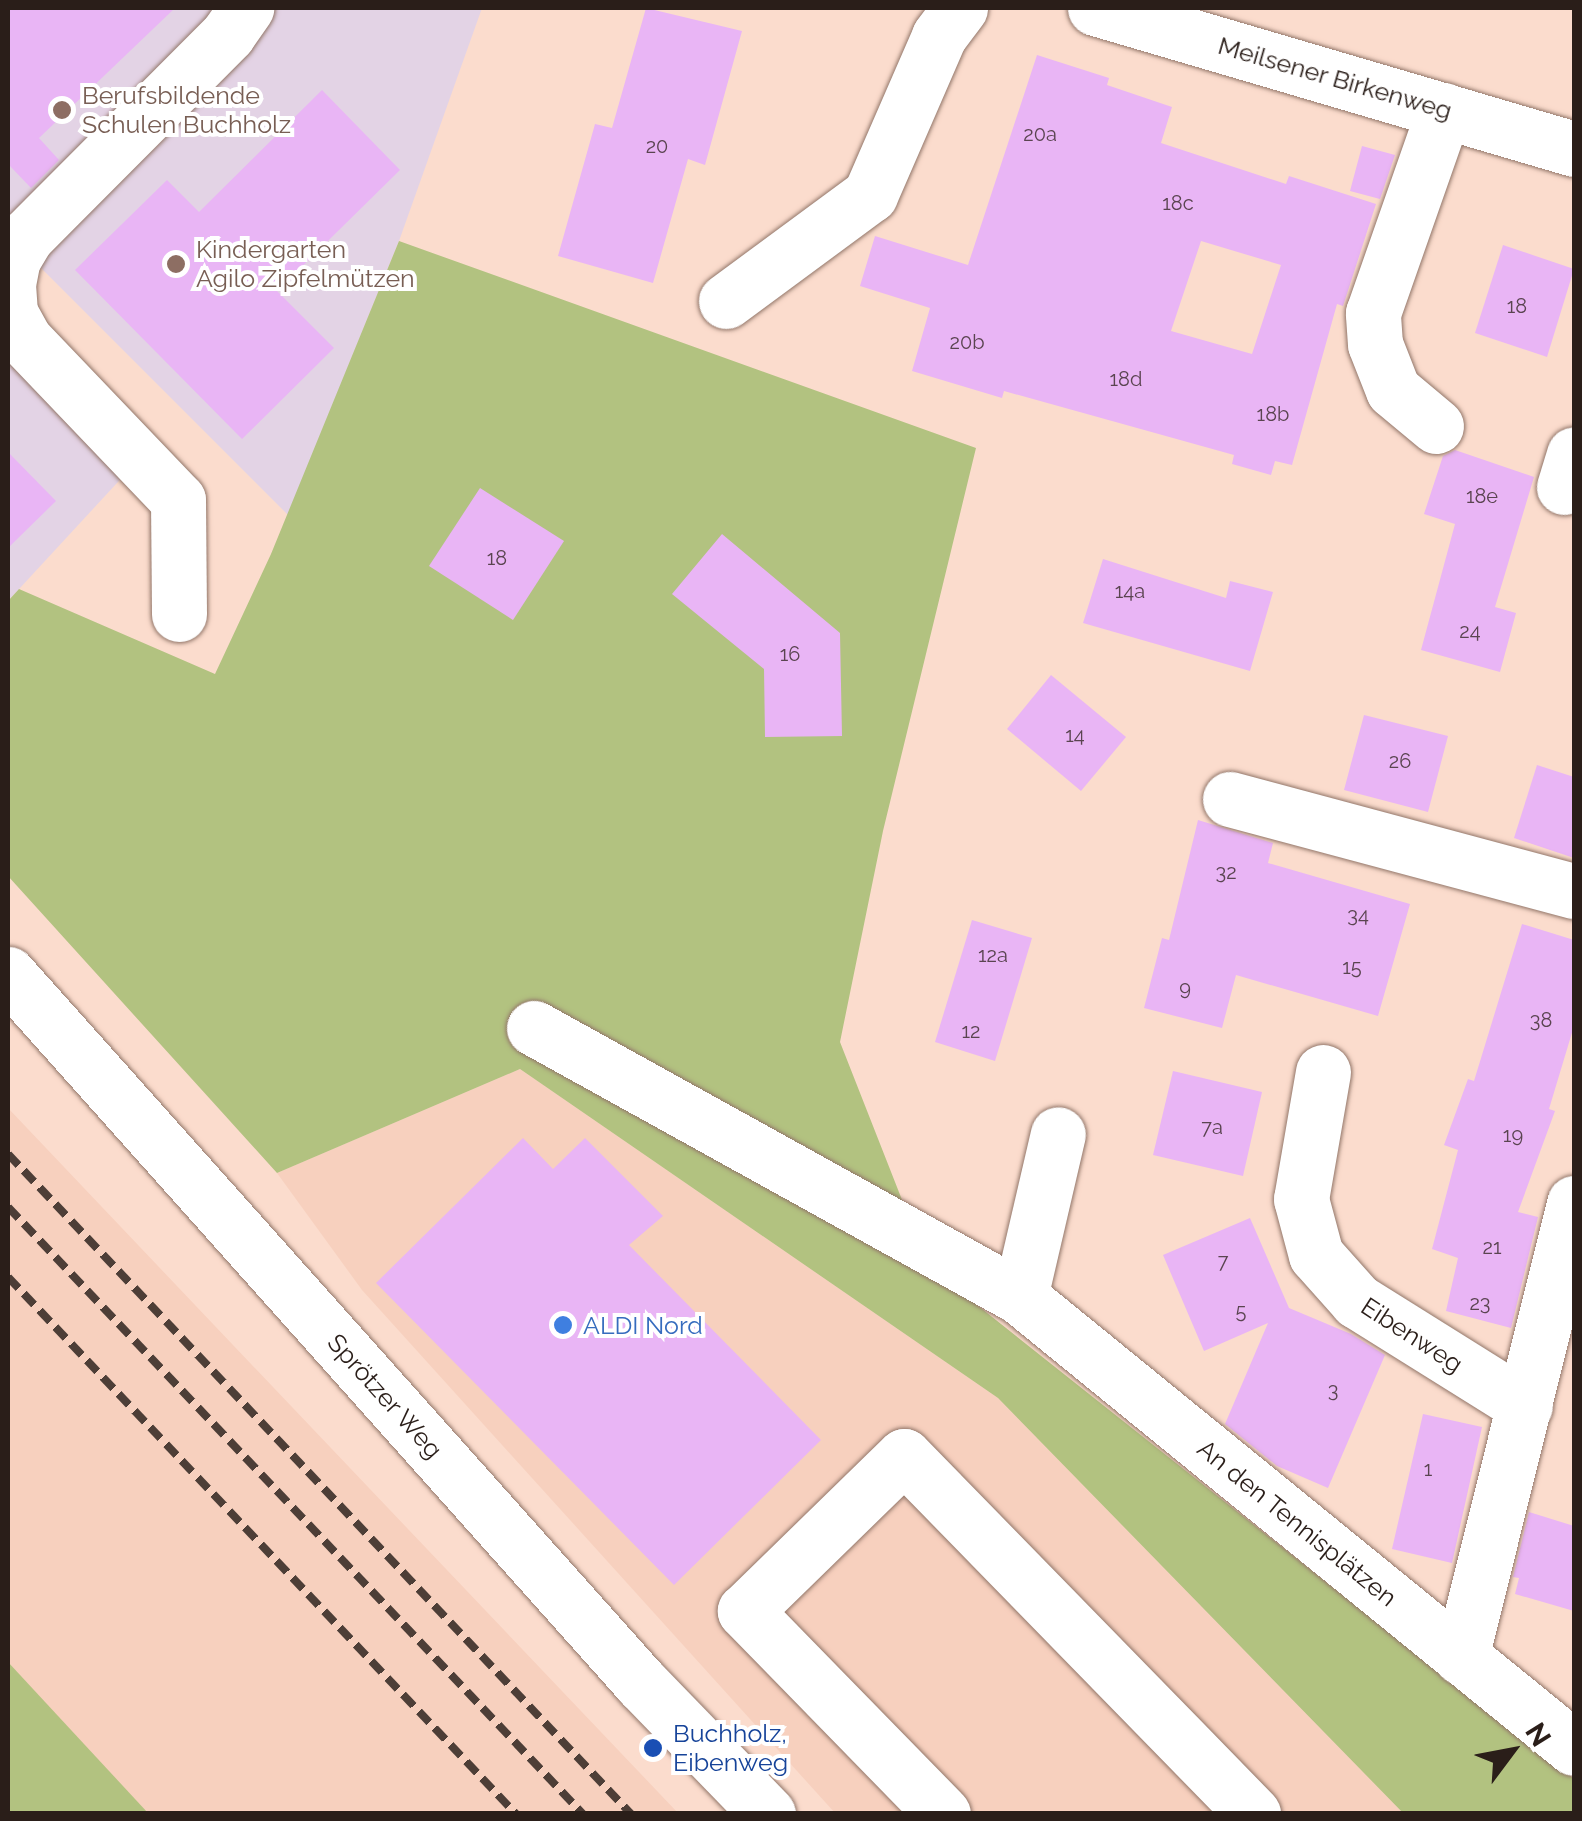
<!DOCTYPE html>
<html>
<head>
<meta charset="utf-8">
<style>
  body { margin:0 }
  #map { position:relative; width:1582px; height:1821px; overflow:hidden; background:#fbdccd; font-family:Raleway,sans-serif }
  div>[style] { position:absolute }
  .built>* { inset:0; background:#f7d0be }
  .education>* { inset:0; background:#e3d3e5 }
  .green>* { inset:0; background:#b2c280 }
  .building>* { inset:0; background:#e9b5f5 }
  .roads { filter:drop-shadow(0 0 2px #927669) drop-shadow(0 0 2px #927669) }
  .minor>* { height:55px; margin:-27.5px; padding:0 27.5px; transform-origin:27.5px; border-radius:27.5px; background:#fff }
  .rail>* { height:8px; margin-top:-4px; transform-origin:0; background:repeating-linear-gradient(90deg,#4d3e37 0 15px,transparent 0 23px) }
  .dots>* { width:28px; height:28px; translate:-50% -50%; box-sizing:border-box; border:5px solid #fff; border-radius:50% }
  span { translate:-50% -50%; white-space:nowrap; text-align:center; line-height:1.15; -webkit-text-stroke:8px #fff; paint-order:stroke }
  .number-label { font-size:20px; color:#5a4450 }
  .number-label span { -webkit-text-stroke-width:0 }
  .street-label { font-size:25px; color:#2a1e19 }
  .education-label { font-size:25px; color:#785e54 }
  .left { translate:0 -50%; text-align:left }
  .shop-label { font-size:25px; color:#366cbe }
  .transit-label { font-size:25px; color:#164399 }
  .frame { position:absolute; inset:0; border:10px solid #2a1e19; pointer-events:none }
  .north { position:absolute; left:1462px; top:1701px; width:100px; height:100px; -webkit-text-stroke:8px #fff; paint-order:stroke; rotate:58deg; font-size:28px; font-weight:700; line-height:40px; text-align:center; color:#2a1e19 }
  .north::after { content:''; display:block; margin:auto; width:35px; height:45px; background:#2a1e19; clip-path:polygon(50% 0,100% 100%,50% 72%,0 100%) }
</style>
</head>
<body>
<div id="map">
  <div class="built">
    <div style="clip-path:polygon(520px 1069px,998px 1398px,1403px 1813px,835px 1813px,362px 1290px,277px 1173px)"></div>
    <div style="clip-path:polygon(8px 1108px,214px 1325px,678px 1813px,8px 1813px)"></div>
  </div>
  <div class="education">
    <div style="clip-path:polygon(8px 8px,222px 8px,8px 220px)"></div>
    <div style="clip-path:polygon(258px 8px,482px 8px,399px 241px,288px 515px,33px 260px)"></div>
    <div style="clip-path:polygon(8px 342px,129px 470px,8px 601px)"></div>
  </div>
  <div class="green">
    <div style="clip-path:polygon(399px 241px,976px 448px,883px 831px,840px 1042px,928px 1266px,1574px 1779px,1574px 1813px,1403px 1813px,998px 1398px,520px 1069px,277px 1173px,8px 876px,8px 601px,19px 589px,215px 674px,271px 554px)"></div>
    <div style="clip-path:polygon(8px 1662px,148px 1813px,8px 1813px)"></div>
  </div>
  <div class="building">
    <div style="clip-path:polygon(8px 8px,175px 8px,39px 138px,59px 160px,31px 188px,10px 166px,8px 168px)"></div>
    <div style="clip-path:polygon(646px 8px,742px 31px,705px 165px,688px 159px,653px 283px,558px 256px,595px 124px,612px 128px)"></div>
    <div style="clip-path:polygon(evenodd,1037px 55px,1109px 78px,1107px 85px,1172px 107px,1161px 143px,1286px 184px,1289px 176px,1376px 204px,1343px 306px,1337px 304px,1292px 465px,1275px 461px,1271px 475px,1232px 464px,1234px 455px,1004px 391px,1002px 398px,912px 371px,930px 308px,860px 286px,875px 236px,968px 265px,1037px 55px,1201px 241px,1281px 265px,1252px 354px,1171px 331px,1201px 241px)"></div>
    <div style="clip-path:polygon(322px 90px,400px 170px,277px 291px,334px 348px,242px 439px,75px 270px,167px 180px,199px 212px)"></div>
    <div style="clip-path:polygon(1362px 146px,1395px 155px,1380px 199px,1350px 191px)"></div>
    <div style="clip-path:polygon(1503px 245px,1574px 269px,1547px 357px,1475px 333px)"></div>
    <div style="clip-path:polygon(1455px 450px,1534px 477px,1495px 607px,1516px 613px,1500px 672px,1421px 650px,1455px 524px,1424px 514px,1443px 456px)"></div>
    <div style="clip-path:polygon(8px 452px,56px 501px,8px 548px)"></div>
    <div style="clip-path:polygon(480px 488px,564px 541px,513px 620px,429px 566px)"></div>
    <div style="clip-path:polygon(722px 534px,840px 633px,842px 736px,765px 737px,764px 669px,672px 594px)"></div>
    <div style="clip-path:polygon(1103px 559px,1226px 598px,1230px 581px,1273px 592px,1250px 671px,1083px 623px)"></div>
    <div style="clip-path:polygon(1051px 675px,1126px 737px,1081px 791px,1007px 729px)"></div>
    <div style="clip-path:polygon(1364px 715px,1448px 736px,1428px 812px,1344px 790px)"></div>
    <div style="clip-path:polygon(1537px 765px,1574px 777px,1574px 858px,1514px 838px)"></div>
    <div style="clip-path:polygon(1198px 820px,1273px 843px,1268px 863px,1410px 904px,1378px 1016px,1236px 975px,1222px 1028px,1144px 1008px,1162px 938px,1169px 940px)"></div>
    <div style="clip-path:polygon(972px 920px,1032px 938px,995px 1061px,935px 1042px)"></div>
    <div style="clip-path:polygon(1522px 924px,1574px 940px,1574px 1026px,1549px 1109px,1555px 1111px,1518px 1212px,1538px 1217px,1511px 1328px,1446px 1311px,1458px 1258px,1432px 1249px,1458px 1150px,1444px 1145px,1468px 1079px,1474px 1081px)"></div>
    <div style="clip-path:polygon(1173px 1071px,1262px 1092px,1243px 1176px,1153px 1155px)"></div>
    <div style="clip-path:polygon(523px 1138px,553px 1169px,585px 1138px,663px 1216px,629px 1245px,821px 1440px,674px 1585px,376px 1283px)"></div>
    <div style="clip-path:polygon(1250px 1218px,1289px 1308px,1351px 1334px,1385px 1355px,1328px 1488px,1277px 1466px,1225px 1424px,1268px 1323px,1204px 1351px,1163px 1255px)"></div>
    <div style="clip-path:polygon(1423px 1414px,1482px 1427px,1452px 1563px,1392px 1549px)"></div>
    <div style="clip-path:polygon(1529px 1512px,1574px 1526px,1574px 1611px,1515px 1594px,1519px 1578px,1513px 1577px)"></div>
  </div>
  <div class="roads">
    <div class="minor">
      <div style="left:1095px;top:8px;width:499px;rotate:16.4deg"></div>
      <div style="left:726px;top:301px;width:179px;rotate:-36.4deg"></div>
      <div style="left:870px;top:195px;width:173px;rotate:-66.5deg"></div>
      <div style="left:939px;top:36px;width:35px;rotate:-53deg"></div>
      <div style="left:1436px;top:426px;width:56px;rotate:-140.1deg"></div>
      <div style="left:1393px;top:390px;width:49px;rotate:-111.4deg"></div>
      <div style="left:1375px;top:344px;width:31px;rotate:-94deg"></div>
      <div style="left:1373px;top:313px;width:215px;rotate:-70.7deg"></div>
      <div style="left:1564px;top:487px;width:34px;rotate:-73deg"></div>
      <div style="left:179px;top:614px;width:114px;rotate:-90.5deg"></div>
      <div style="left:178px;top:500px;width:221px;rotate:-133.7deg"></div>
      <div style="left:25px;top:340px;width:31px;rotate:-119deg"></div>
      <div style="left:10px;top:313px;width:29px;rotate:-94deg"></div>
      <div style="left:8px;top:284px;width:25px;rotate:-79deg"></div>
      <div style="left:13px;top:259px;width:27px;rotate:-59deg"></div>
      <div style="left:27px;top:236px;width:285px;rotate:-45.1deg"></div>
      <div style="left:228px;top:34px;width:32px;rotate:-55deg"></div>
      <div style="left:1230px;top:799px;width:356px;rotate:15deg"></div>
      <div style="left:8px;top:974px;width:952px;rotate:48.24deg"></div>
      <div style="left:642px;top:1684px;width:181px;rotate:45.9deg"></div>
      <div style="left:534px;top:1028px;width:555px;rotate:28.96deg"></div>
      <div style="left:1020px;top:1297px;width:714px;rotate:39.15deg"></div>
      <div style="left:1323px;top:1072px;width:129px;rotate:99.8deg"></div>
      <div style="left:1301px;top:1199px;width:58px;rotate:75deg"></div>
      <div style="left:1316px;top:1255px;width:62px;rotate:48.3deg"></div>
      <div style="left:1357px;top:1301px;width:198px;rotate:32deg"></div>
      <div style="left:1020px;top:1297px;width:167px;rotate:-76.9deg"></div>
      <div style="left:1461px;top:1657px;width:468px;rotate:-76deg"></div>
      <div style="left:943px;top:1814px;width:284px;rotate:-134.3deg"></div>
      <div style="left:745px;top:1611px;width:222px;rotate:-44.3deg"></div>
      <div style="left:904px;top:1456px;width:500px;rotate:45.7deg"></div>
    </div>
  </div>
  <div class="rail">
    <div style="left:8px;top:1154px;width:908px;rotate:46.65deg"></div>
    <div style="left:8px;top:1207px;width:836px;rotate:46.55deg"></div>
    <div style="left:8px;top:1277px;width:739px;rotate:46.59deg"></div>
  </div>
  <div class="dots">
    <div style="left:62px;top:110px;background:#8d6e63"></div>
    <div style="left:176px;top:264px;background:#8d6e63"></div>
    <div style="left:563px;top:1325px;background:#3f7fe0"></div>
    <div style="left:653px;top:1748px;background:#1a4fb4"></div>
  </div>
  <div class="number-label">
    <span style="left:1040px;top:134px">20a</span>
    <span style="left:657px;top:146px">20</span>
    <span style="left:1178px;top:203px">18c</span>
    <span style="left:1517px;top:306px">18</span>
    <span style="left:967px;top:342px">20b</span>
    <span style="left:1126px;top:379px">18d</span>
    <span style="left:1273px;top:414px">18b</span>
    <span style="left:1482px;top:496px">18e</span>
    <span style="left:497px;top:558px">18</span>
    <span style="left:1130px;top:591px">14a</span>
    <span style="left:1470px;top:631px">24</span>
    <span style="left:790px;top:654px">16</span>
    <span style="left:1075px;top:735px">14</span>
    <span style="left:1400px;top:761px">26</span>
    <span style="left:1226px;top:872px">32</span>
    <span style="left:1358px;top:915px">34</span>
    <span style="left:993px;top:955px">12a</span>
    <span style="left:1352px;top:967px">15</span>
    <span style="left:1185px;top:988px">9</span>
    <span style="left:1541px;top:1020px">38</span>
    <span style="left:971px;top:1031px">12</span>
    <span style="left:1212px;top:1127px">7a</span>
    <span style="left:1513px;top:1135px">19</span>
    <span style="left:1492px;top:1247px">21</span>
    <span style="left:1223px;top:1261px">7</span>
    <span style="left:1480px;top:1303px">23</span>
    <span style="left:1241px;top:1311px">5</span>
    <span style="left:1333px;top:1390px">3</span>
    <span style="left:1428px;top:1469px">1</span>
  </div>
  <div class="street-label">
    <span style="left:1335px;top:78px;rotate:16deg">Meilsener Birkenweg</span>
    <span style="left:1412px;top:1335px;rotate:33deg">Eibenweg</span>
    <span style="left:385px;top:1396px;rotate:48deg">Sprötzer Weg</span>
    <span style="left:1297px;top:1523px;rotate:39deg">An den Tennisplätzen</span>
  </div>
  <div class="education-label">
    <span class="left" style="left:82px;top:110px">Berufsbildende<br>Schulen Buchholz</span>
    <span class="left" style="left:196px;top:264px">Kindergarten<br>Agilo Zipfelmützen</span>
  </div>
  <div class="shop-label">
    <span class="left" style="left:583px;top:1325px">ALDI Nord</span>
  </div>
  <div class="transit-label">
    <span class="left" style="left:673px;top:1748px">Buchholz,<br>Eibenweg</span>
  </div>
  <div class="frame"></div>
  <div class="north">N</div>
</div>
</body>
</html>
